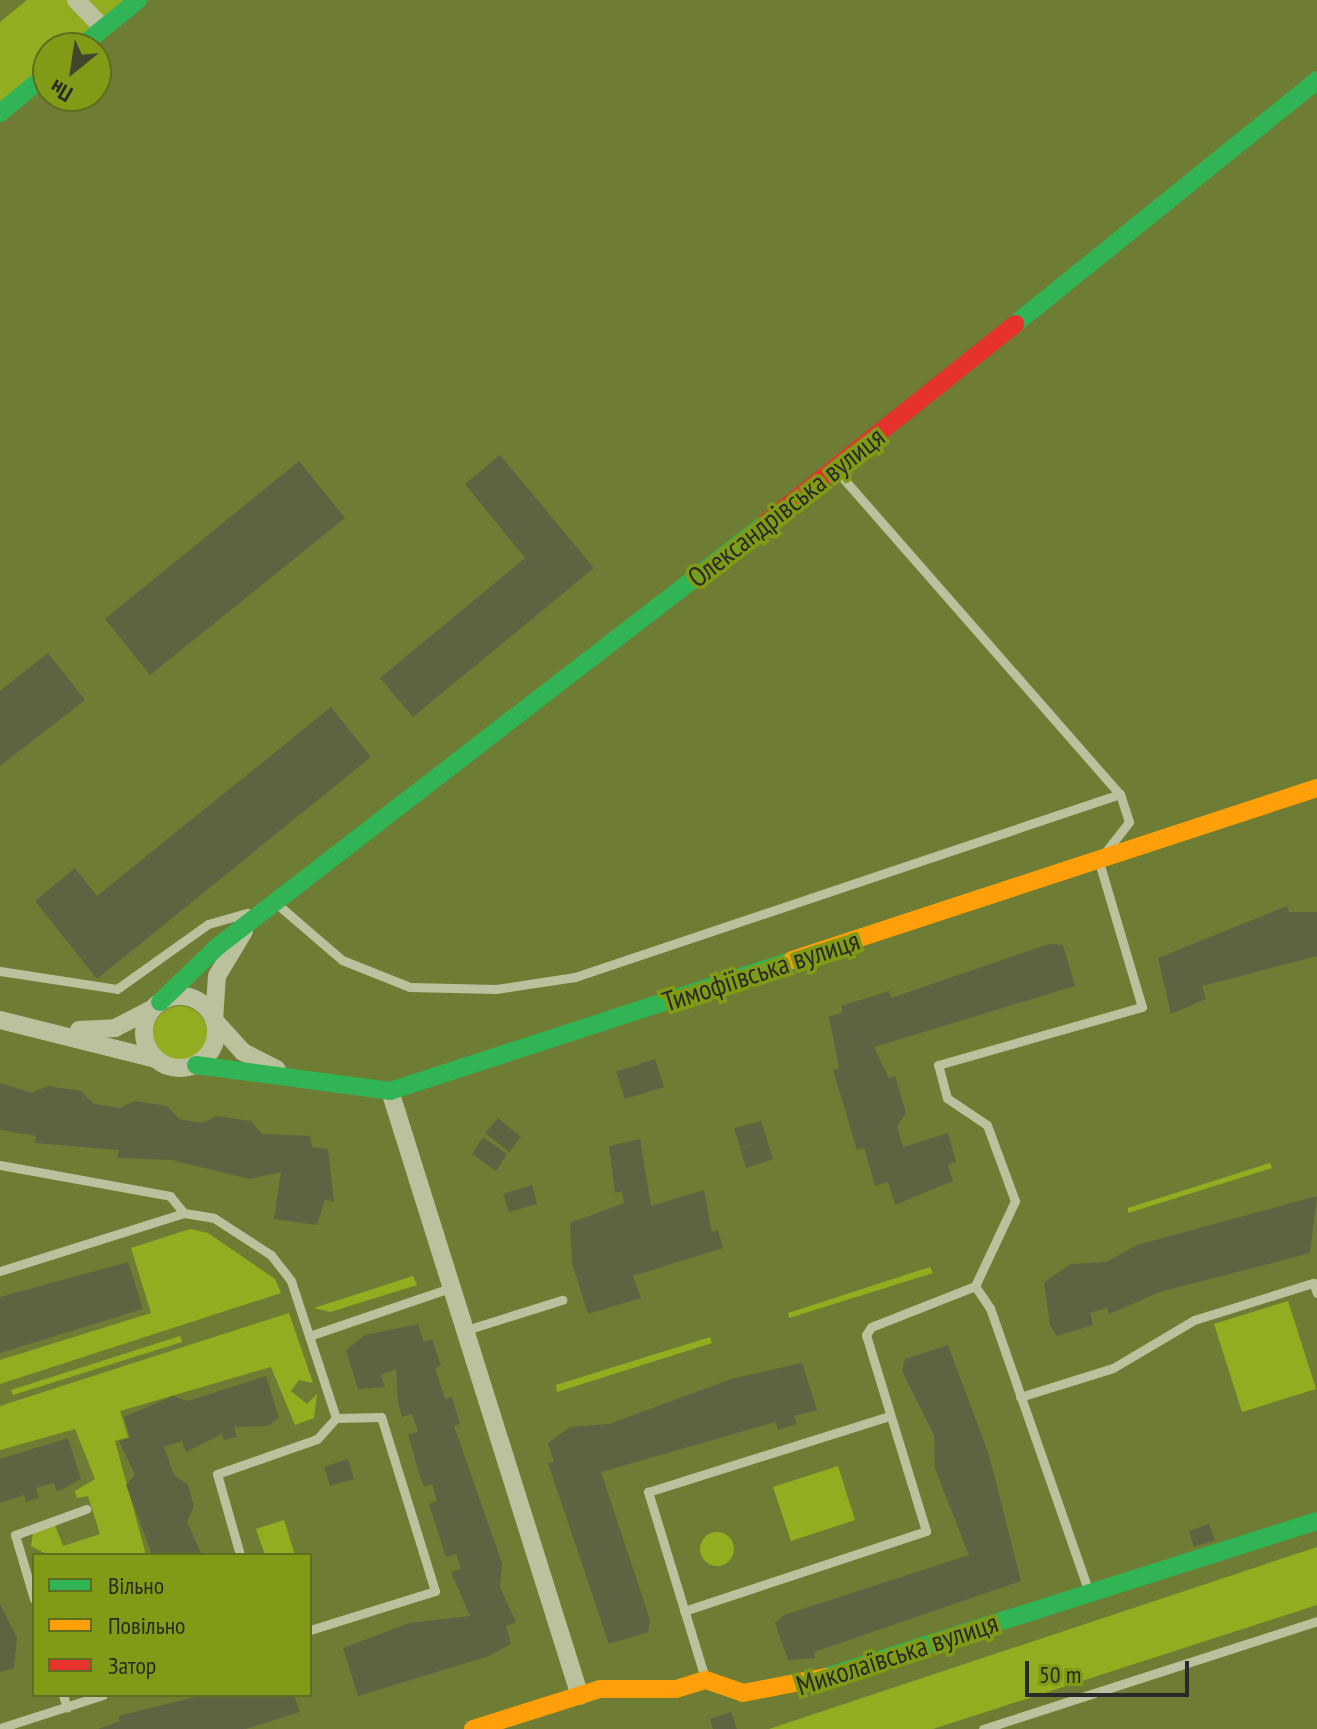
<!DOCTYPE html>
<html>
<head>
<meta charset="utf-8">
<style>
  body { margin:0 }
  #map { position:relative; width:1317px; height:1729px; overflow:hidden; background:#6f7d34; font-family:"PT Sans Narrow",sans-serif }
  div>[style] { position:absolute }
  .green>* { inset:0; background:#93ad21 }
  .round { border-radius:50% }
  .building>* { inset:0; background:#5e6441 }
  .lane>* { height:9px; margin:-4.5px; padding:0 4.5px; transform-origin:4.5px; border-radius:4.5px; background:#bac19c }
  .street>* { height:18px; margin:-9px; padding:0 9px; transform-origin:9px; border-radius:9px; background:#bac19c }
  .street>.ring { margin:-9px; padding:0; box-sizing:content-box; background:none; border:18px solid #bac19c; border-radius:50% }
  .fast>* { height:18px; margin:-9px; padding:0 9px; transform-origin:9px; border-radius:9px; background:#30b455 }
  .slow>* { height:18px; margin:-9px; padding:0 9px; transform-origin:9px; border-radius:9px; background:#ff9f0a }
  .jam>* { height:18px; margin:-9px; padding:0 9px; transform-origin:9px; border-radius:9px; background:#e5322d }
  span { translate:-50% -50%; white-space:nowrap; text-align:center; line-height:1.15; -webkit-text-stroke:7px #819b16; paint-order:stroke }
  .street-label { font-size:28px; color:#292929 }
  .legend { position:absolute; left:32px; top:1553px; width:280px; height:144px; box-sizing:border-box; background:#819b16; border:2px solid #5e6d1e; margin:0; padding:10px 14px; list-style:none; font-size:24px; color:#292929 }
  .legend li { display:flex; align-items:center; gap:16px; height:40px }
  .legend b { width:40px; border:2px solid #5e6d1e }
  .north { position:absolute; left:32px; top:32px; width:80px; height:80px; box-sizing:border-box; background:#819b16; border:2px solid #5e6d1e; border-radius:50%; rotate:210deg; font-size:22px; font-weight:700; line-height:32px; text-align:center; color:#292929 }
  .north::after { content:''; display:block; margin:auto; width:28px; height:36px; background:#42462d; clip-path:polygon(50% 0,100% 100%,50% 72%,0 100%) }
  .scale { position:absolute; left:1025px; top:1661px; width:164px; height:36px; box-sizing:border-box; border:4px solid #292929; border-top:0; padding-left:10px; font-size:24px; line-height:28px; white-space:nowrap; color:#292929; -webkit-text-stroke:6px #819b16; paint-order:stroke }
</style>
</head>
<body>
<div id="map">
  <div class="green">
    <div style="clip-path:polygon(27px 0,138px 0,79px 48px,48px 48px,48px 73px,0 113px,0 22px)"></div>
    <div class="round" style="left:153px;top:1006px;width:54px;height:54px"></div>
    <div style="clip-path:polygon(1270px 1163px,1272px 1168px,1128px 1213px,1128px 1208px)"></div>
    <div style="clip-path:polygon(190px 1229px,208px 1233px,275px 1279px,281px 1293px,0 1384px,0 1360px,151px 1313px,131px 1248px)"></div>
    <div style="clip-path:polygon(930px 1267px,933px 1273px,789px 1318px,788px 1313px)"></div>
    <div style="clip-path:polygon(413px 1276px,417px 1285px,330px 1312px,314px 1308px)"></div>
    <div style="clip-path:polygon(1288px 1301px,1316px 1389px,1242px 1412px,1214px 1324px)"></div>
    <div style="clip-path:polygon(289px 1313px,313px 1383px,299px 1380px,291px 1391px,307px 1404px,317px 1394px,314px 1418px,295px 1425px,271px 1367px,120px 1411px,128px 1437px,115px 1441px,146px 1555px,48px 1555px,31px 1546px,33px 1532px,55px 1525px,63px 1546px,100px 1534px,88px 1496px,77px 1498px,75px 1491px,95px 1479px,75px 1429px,0 1450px,0 1406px)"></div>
    <div style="clip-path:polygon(180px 1336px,182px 1342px,13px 1395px,11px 1390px)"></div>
    <div style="clip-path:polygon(710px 1337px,712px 1343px,557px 1392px,556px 1385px)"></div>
    <div style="clip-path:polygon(838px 1466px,855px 1520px,791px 1541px,773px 1487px)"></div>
    <div style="clip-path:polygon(284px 1520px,295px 1555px,265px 1555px,256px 1529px)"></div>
    <div class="round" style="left:700px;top:1532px;width:34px;height:34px"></div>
    <div style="clip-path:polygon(1317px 1547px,1317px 1605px,933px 1729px,769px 1729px)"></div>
  </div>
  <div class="building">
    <div style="clip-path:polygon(500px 455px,594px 568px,413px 717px,380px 678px,525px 558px,465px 484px)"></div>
    <div style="clip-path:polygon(299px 461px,345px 518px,150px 675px,105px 619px)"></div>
    <div style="clip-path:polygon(48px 653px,85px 700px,0 766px,0 691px)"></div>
    <div style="clip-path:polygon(331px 707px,371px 757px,97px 979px,35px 901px,75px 868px,97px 896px)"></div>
    <div style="clip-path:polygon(1287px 906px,1289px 912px,1317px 912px,1317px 956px,1202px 986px,1206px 999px,1171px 1014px,1158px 958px)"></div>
    <div style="clip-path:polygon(1049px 944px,1063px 945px,1075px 986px,874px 1047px,889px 1078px,895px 1076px,906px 1113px,897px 1126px,903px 1147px,948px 1133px,956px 1162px,948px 1164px,953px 1181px,895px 1205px,888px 1182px,875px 1186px,864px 1148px,857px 1150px,833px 1070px,839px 1068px,829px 1017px,843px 1012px,841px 1006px,889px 991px,891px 998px)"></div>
    <div style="clip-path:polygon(655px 1059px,664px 1087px,625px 1099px,616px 1072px)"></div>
    <div style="clip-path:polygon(0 1083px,32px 1093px,48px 1086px,81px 1091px,94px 1104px,120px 1108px,134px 1101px,167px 1106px,179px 1119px,202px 1123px,217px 1116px,251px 1121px,262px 1134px,310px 1136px,312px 1147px,328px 1149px,334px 1202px,325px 1200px,317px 1225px,274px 1219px,281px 1172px,250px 1179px,171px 1160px,117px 1158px,119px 1150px,35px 1143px,36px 1136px,0 1130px)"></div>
    <div style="clip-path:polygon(498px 1118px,521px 1137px,509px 1152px,485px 1133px)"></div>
    <div style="clip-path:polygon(761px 1121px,773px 1159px,746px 1168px,740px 1148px,761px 1142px,740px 1147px,734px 1128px)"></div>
    <div style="clip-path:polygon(483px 1137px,507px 1154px,496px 1171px,472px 1154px)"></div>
    <div style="clip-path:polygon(640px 1139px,651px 1206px,704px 1190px,712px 1232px,718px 1230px,723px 1248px,633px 1276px,641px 1298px,588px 1314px,572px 1263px,570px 1223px,624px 1203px,622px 1191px,615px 1193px,609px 1146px)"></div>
    <div style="clip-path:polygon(532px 1185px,537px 1204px,509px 1212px,503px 1194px)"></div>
    <div style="clip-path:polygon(1317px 1196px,1310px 1253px,1160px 1292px,1109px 1314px,1107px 1308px,1090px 1313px,1093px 1325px,1057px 1336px,1050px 1325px,1044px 1282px,1071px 1264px,1106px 1262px,1137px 1245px)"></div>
    <div style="clip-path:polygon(128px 1262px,143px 1309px,0 1353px,0 1297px)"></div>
    <div style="clip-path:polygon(418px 1324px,424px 1342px,432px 1339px,441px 1366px,435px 1368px,445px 1399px,452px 1397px,460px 1424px,454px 1426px,502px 1563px,500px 1587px,516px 1622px,506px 1626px,511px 1644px,489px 1656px,358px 1696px,343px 1648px,409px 1623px,470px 1616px,451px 1572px,461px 1569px,456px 1554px,446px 1557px,429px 1504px,437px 1501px,432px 1484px,424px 1487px,419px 1474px,408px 1434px,418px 1432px,412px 1414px,402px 1417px,398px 1403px,396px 1369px,381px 1375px,385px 1387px,358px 1389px,346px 1350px,365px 1335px)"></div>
    <div style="clip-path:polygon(948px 1345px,989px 1455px,1021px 1581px,814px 1652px,815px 1658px,788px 1660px,775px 1623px,784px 1615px,969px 1555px,935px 1469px,934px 1435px,902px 1371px,905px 1359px)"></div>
    <div style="clip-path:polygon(802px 1363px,817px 1410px,794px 1416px,797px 1424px,778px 1430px,775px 1422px,601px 1472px,650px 1620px,648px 1632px,609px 1644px,548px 1463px,554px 1462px,548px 1443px,570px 1427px,609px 1424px,734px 1378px)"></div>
    <div style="clip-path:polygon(266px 1376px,279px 1418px,268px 1426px,234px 1427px,237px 1437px,224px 1440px,222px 1434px,186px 1452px,182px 1441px,164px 1447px,174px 1475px,188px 1485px,194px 1506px,187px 1522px,202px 1555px,152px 1555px,126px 1485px,135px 1475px,119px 1441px,130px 1438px,124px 1417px,173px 1396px,188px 1401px)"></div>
    <div style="clip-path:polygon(68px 1438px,81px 1479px,57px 1492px,54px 1483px,36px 1488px,39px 1498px,26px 1502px,24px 1495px,0 1503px,0 1459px)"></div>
    <div style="clip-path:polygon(348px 1459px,354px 1479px,330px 1486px,324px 1467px)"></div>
    <div style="clip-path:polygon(1209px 1524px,1215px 1540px,1194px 1547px,1189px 1531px)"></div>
    <div style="clip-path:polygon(0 1604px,17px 1638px,14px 1668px,0 1672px)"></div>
    <div style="clip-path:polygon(203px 1695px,294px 1695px,300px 1712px,246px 1729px,98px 1729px,120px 1721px,118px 1716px)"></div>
    <div style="clip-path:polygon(731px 1712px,737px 1729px,713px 1729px,710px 1719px)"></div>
  </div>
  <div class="lane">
    <div style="left:835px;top:469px;width:432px;rotate:48.8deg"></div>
    <div style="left:1120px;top:794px;width:29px;rotate:72deg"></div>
    <div style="left:1129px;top:822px;width:36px;rotate:128deg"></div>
    <div style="left:277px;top:904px;width:86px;rotate:40.7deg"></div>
    <div style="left:342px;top:960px;width:73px;rotate:21.7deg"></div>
    <div style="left:410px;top:987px;width:86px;rotate:1.3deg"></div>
    <div style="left:496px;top:989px;width:80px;rotate:-8.6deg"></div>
    <div style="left:575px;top:977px;width:575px;rotate:-18.56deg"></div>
    <div style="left:0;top:971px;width:118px;rotate:8.7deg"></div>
    <div style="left:117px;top:989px;width:112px;rotate:-35.5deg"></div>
    <div style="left:208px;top:924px;width:41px;rotate:-15.8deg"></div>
    <div style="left:0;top:1165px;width:173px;rotate:10.3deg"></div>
    <div style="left:170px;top:1196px;width:22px;rotate:51deg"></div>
    <div style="left:0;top:1271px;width:193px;rotate:-17.5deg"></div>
    <div style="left:184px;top:1213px;width:30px;rotate:9deg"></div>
    <div style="left:214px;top:1218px;width:68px;rotate:33deg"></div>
    <div style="left:271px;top:1255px;width:33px;rotate:52deg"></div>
    <div style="left:291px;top:1281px;width:144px;rotate:71.8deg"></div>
    <div style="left:336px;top:1418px;width:28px;rotate:132deg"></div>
    <div style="left:317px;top:1439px;width:106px;rotate:160.7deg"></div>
    <div style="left:217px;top:1474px;width:84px;rotate:74.1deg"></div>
    <div style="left:975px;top:1286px;width:27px;rotate:56deg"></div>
    <div style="left:990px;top:1308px;width:302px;rotate:70.8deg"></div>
    <div style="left:466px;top:1330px;width:101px;rotate:-17.4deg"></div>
    <div style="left:312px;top:1335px;width:149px;rotate:-18.8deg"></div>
    <div style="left:1020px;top:1397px;width:97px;rotate:-17.3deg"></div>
    <div style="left:1113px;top:1368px;width:94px;rotate:-30.7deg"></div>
    <div style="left:1194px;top:1320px;width:125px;rotate:-17.3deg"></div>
    <div style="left:1313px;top:1283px;width:11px;rotate:68deg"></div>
    <div style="left:34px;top:1599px;width:67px;rotate:-106.5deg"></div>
    <div style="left:15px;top:1535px;width:76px;rotate:-20.1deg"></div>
    <div style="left:684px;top:1611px;width:255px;rotate:-18.3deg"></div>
    <div style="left:926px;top:1531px;width:205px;rotate:-107deg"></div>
    <div style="left:866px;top:1335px;width:9px;rotate:-58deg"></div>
    <div style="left:871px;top:1327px;width:112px;rotate:-21.5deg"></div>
    <div style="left:975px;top:1286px;width:94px;rotate:-64.8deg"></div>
    <div style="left:1015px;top:1201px;width:81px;rotate:-110.2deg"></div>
    <div style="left:987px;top:1125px;width:48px;rotate:-146deg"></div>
    <div style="left:947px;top:1098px;width:34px;rotate:-105deg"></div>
    <div style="left:938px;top:1065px;width:212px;rotate:-15.9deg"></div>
    <div style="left:1142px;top:1007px;width:151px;rotate:-106.5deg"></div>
    <div style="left:310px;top:1630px;width:131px;rotate:-17.3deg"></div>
    <div style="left:435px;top:1591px;width:182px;rotate:-107.2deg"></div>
    <div style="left:381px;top:1417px;width:45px;rotate:178.7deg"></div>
    <div style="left:705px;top:1678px;width:195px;rotate:-107deg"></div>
    <div style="left:648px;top:1492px;width:253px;rotate:-17.5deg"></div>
    <div style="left:63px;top:1695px;width:13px;rotate:72deg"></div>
    <div style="left:0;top:1728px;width:108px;rotate:-17.8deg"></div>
    <div style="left:983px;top:1729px;width:351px;rotate:-17.9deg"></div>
  </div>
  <div class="street">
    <div style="left:76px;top:0;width:39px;rotate:46deg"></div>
    <div style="left:244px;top:931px;width:52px;rotate:121deg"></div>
    <div style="left:217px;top:976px;width:44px;rotate:93.9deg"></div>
    <div style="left:214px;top:1020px;width:43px;rotate:47.8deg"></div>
    <div style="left:243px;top:1052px;width:38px;rotate:27deg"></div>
    <div class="ring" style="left:144px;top:996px;width:54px;height:54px"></div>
    <div style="left:0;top:1020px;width:161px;rotate:14deg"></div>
    <div style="left:79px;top:1030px;width:36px;rotate:-3deg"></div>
    <div style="left:115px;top:1028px;width:42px;rotate:-27.2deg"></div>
    <div style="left:390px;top:1091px;width:634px;rotate:72.57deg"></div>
  </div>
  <div class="fast">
    <div style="left:79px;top:48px;width:76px;rotate:-39.1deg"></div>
    <div style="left:0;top:113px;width:62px;rotate:-39.8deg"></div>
    <div style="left:1015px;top:324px;width:388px;rotate:-38.9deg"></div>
    <div style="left:160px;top:1002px;width:79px;rotate:-44deg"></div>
    <div style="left:217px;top:947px;width:694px;rotate:-37.68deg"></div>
    <div style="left:196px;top:1065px;width:196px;rotate:7.6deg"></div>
    <div style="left:390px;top:1091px;width:423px;rotate:-18deg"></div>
    <div style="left:825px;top:1677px;width:516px;rotate:-17.59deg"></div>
  </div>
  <div class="slow">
    <div style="left:792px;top:960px;width:552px;rotate:-18.14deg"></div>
    <div style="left:473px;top:1729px;width:133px;rotate:-17.5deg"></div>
    <div style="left:600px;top:1689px;width:76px"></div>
    <div style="left:676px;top:1689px;width:31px;rotate:-17deg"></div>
    <div style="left:706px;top:1680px;width:39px;rotate:19deg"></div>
    <div style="left:743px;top:1693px;width:84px;rotate:-11deg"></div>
  </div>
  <div class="jam">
    <div style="left:766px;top:523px;width:319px;rotate:-38.6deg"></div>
  </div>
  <div class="street-label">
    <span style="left:786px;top:507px;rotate:-38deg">Олександрівська вулиця</span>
    <span style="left:761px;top:971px;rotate:-18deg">Тимофіївська вулиця</span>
    <span style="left:897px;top:1654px;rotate:-18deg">Миколаївська вулиця</span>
  </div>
  <ul class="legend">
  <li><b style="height:10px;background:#30b455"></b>Вільно</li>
  <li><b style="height:10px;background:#ff9f0a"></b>Повільно</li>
  <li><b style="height:10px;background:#e5322d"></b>Затор</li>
  </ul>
  <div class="north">Пн</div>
  <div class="scale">50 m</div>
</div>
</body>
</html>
